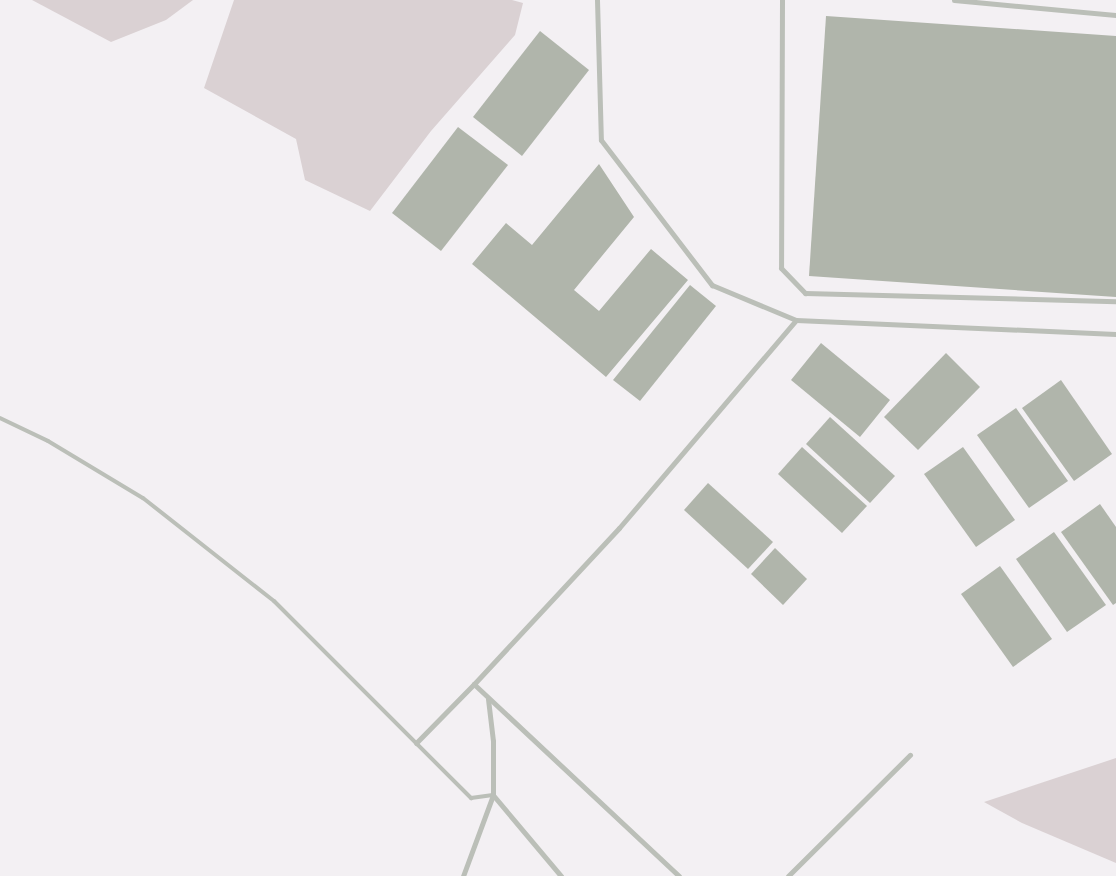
<!DOCTYPE html>
<html>
<head>
<meta charset="utf-8">
<style>
  body { margin:0 }
  #map { position:relative; width:1116px; height:876px; overflow:hidden; background:#f3f0f3; font-family:Lato,sans-serif }
  div>[style] { position:absolute }
  .green>* { inset:0; background:#dad1d3 }
  .building>* { inset:0; background:#b0b5ab }
  .lane>* { height:4px; margin:-2px; padding:0 2px; transform-origin:2px; border-radius:2px; background:#bbbfb8 }
  .street>* { height:5px; margin:-2.5px; padding:0 2.5px; transform-origin:2.5px; border-radius:2.5px; background:#bbbfb8 }
  span { translate:-50% -50%; white-space:nowrap; text-align:center; line-height:1.15; -webkit-text-stroke:5px #fff; paint-order:stroke }
</style>
</head>
<body>
<div id="map">
  <div class="green">
    <div style="clip-path:polygon(32px 0,193px 0,166px 20px,111px 42px)"></div>
    <div style="clip-path:polygon(234px 0,512px 0,523px 3px,515px 35px,431px 131px,370px 211px,305px 180px,296px 139px,204px 88px)"></div>
    <div style="clip-path:polygon(1116px 758px,1116px 863px,1022px 823px,984px 802px)"></div>
  </div>
  <div class="building">
    <div style="clip-path:polygon(826px 16px,1116px 36px,1116px 297px,809px 276px)"></div>
    <div style="clip-path:polygon(540px 31px,589px 70px,522px 156px,473px 117px)"></div>
    <div style="clip-path:polygon(458px 127px,508px 165px,441px 251px,392px 213px)"></div>
    <div style="clip-path:polygon(599px 164px,634px 217px,574px 290px,599px 311px,651px 249px,688px 280px,606px 377px,472px 264px,506px 223px,532px 245px)"></div>
    <div style="clip-path:polygon(690px 285px,716px 306px,640px 401px,613px 380px)"></div>
    <div style="clip-path:polygon(821px 343px,890px 400px,860px 437px,791px 380px)"></div>
    <div style="clip-path:polygon(946px 353px,980px 387px,918px 450px,884px 417px)"></div>
    <div style="clip-path:polygon(1061px 380px,1112px 454px,1074px 481px,1022px 408px)"></div>
    <div style="clip-path:polygon(1016px 408px,1068px 481px,1029px 508px,977px 435px)"></div>
    <div style="clip-path:polygon(830px 417px,895px 476px,870px 503px,806px 444px)"></div>
    <div style="clip-path:polygon(802px 447px,867px 506px,842px 533px,778px 474px)"></div>
    <div style="clip-path:polygon(963px 447px,1015px 520px,976px 547px,924px 474px)"></div>
    <div style="clip-path:polygon(708px 483px,773px 542px,748px 569px,684px 510px)"></div>
    <div style="clip-path:polygon(1100px 504px,1116px 527px,1116px 603px,1113px 605px,1061px 532px)"></div>
    <div style="clip-path:polygon(1054px 532px,1106px 605px,1067px 632px,1016px 559px)"></div>
    <div style="clip-path:polygon(775px 548px,807px 579px,783px 605px,751px 574px)"></div>
    <div style="clip-path:polygon(1000px 566px,1052px 639px,1013px 667px,961px 594px)"></div>
  </div>
  <div class="lane">
    <div style="left:0;top:418px;width:53px;rotate:25.6deg"></div>
    <div style="left:48px;top:441px;width:111px;rotate:31deg"></div>
    <div style="left:143px;top:498px;width:167px;rotate:38.2deg"></div>
    <div style="left:274px;top:601px;width:279px;rotate:45deg"></div>
    <div style="left:471px;top:798px;width:22px;rotate:-8deg"></div>
  </div>
  <div class="street">
    <div style="left:597px;top:0;width:140px;rotate:88.4deg"></div>
    <div style="left:601px;top:140px;width:183px;rotate:52.6deg"></div>
    <div style="left:712px;top:285px;width:91px;rotate:22.6deg"></div>
    <div style="left:782px;top:0;width:268px;rotate:90.2deg"></div>
    <div style="left:781px;top:268px;width:35px;rotate:46deg"></div>
    <div style="left:805px;top:293px;width:311px;rotate:1.5deg"></div>
    <div style="left:954px;top:0;width:163px;rotate:5.3deg"></div>
    <div style="left:488px;top:699px;width:42px;rotate:83.2deg"></div>
    <div style="left:493px;top:741px;width:54px;rotate:90deg"></div>
    <div style="left:493px;top:795px;width:106px;rotate:50deg"></div>
    <div style="left:416px;top:743px;width:83px;rotate:-45.5deg"></div>
    <div style="left:463px;top:876px;width:86px;rotate:-69.7deg"></div>
    <div style="left:679px;top:876px;width:281px;rotate:-136.9deg"></div>
    <div style="left:474px;top:684px;width:213px;rotate:-47.1deg"></div>
    <div style="left:619px;top:528px;width:273px;rotate:-49.6deg"></div>
    <div style="left:796px;top:320px;width:320px;rotate:2.5deg"></div>
    <div style="left:788px;top:876px;width:172px;rotate:-44.8deg"></div>
  </div>
</div>
</body>
</html>
